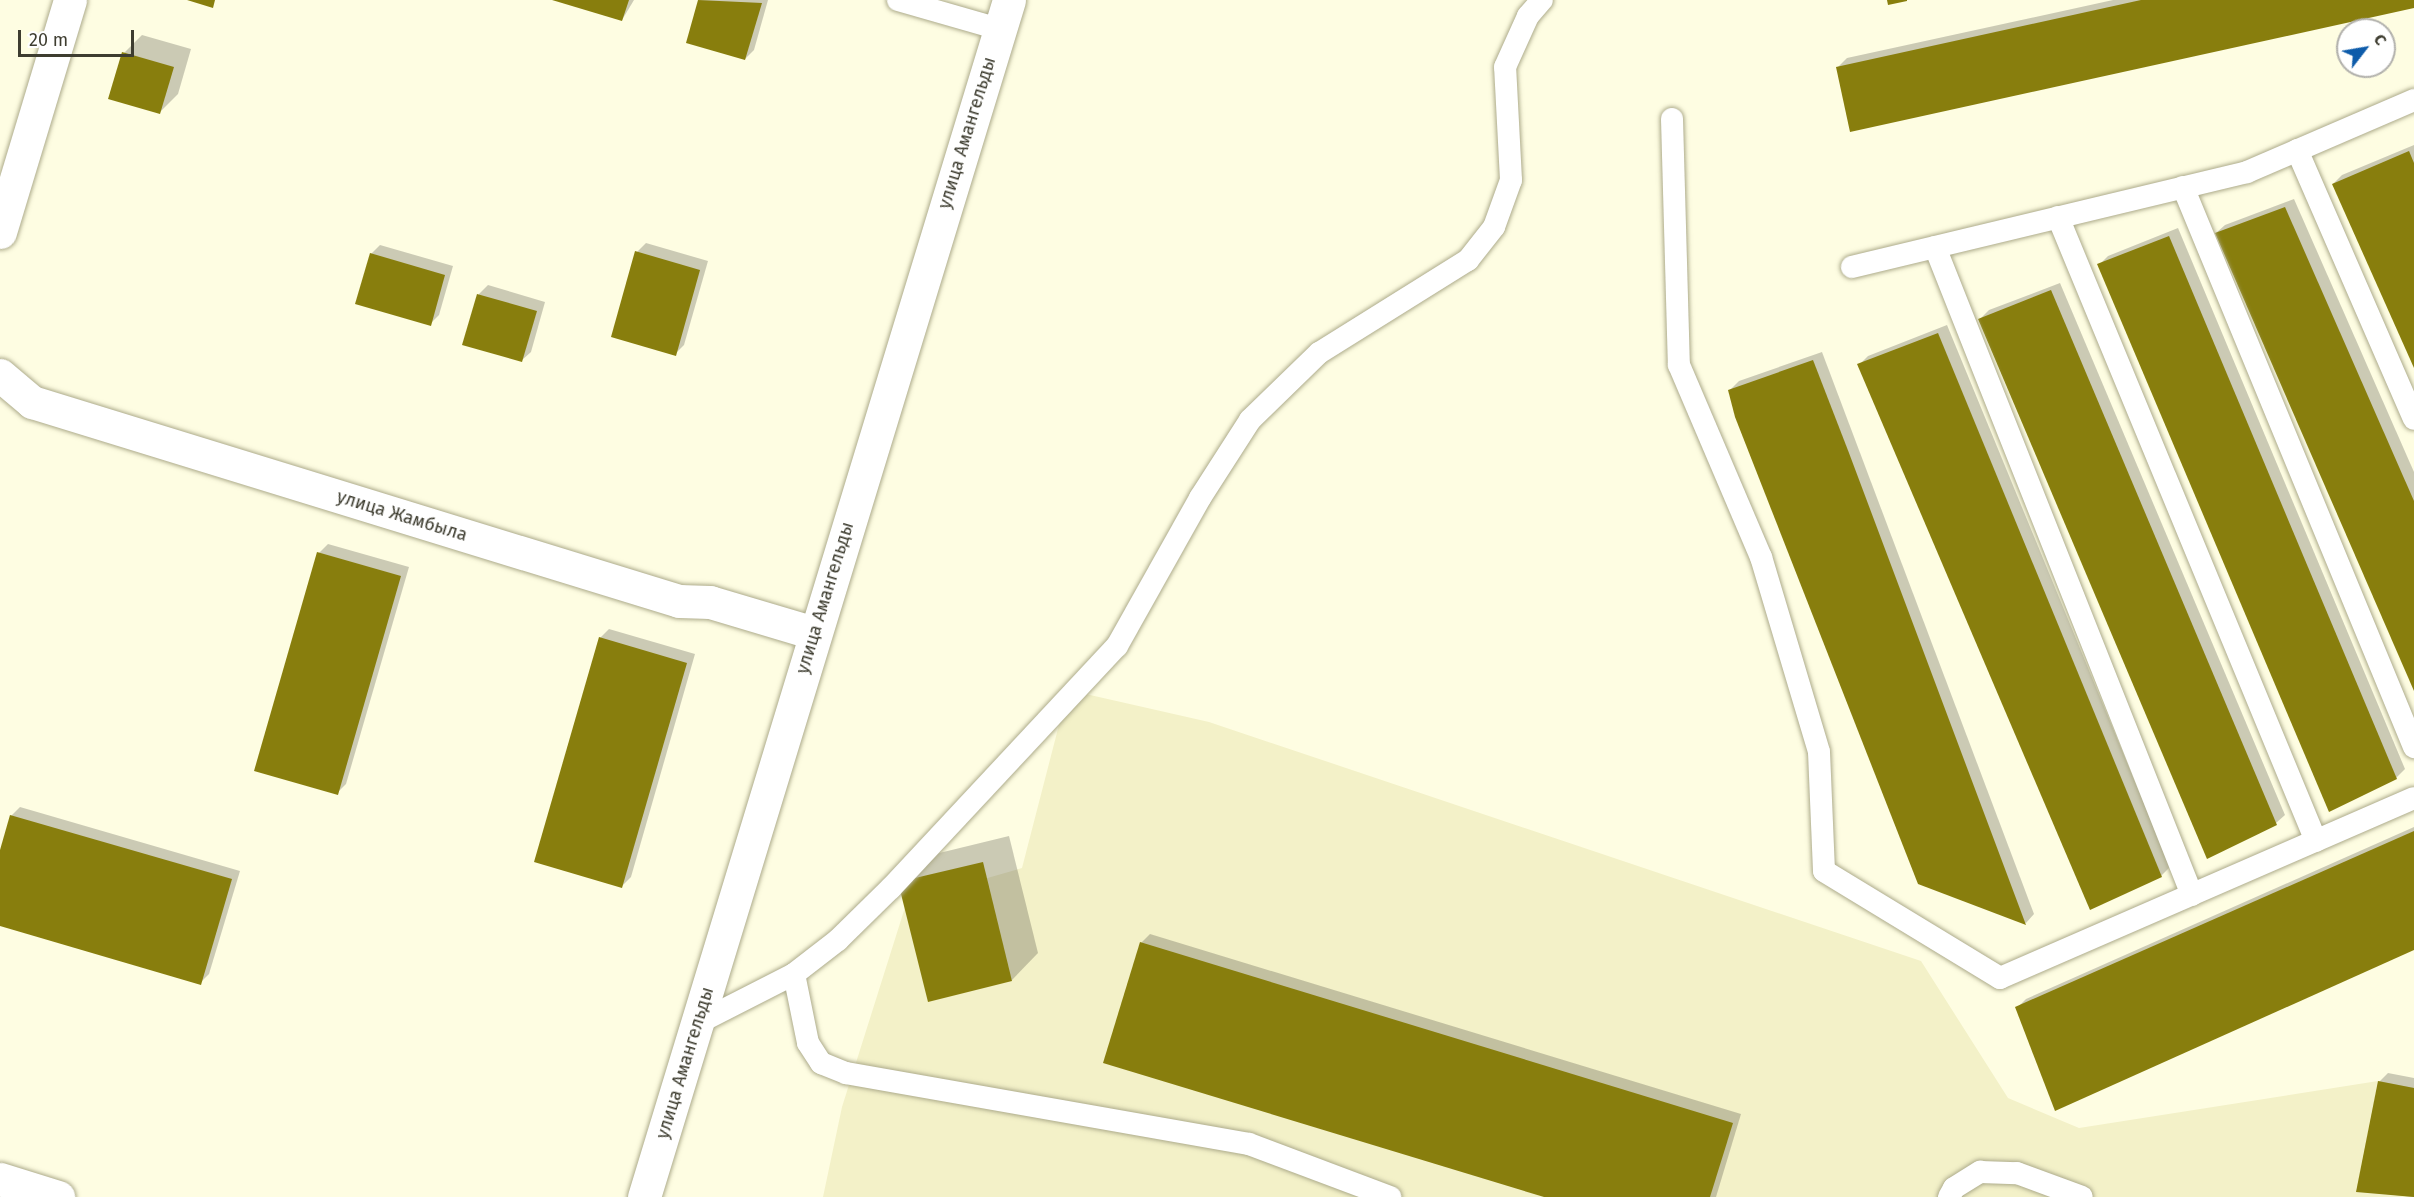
<!DOCTYPE html>
<html>
<head>
<meta charset="utf-8">
<style>
  body { margin:0 }
  #map { position:relative; width:2414px; height:1197px; overflow:hidden; background:#fefde2; font-family:"Fira Sans",sans-serif }
  div>[style] { position:absolute }
  .built>* { inset:0; background:#f3f1c8 }
  .shadow>* { inset:0; background:#0003 }
  .building>* { inset:0; background:#887e0d }
  .roads { filter:drop-shadow(0 0 2px #adab8b) drop-shadow(0 0 2px #adab8b) }
  .service>* { height:22px; margin:-11px; padding:0 11px; transform-origin:11px; border-radius:11px; background:#fff }
  .minor>* { height:33px; margin:-16.5px; padding:0 16.5px; transform-origin:16.5px; border-radius:16.5px; background:#fff }
  .tertiary>* { height:33px; margin:-16.5px; padding:0 16.5px; transform-origin:16.5px; border-radius:16.5px; background:#fff }
  .secondary>* { height:33px; margin:-16.5px; padding:0 16.5px; transform-origin:16.5px; border-radius:16.5px; background:#fff }
  span { translate:-50% -50%; white-space:nowrap; text-align:center; line-height:1.15; -webkit-text-stroke:6px #fff; paint-order:stroke }
  .street-label { font-size:18px; color:#3e3d30 }
  .north { position:absolute; left:2336px; top:18px; width:60px; height:60px; box-sizing:border-box; background:#fff; border:2px solid #b2b1ac; border-radius:50%; rotate:59deg; font-size:16px; font-weight:700; line-height:24px; text-align:center; color:#3e3d30 }
  .north::after { content:''; display:block; margin:auto; width:21px; height:27px; background:#0e5caa; clip-path:polygon(50% 0,100% 100%,50% 72%,0 100%) }
  .scale { position:absolute; left:18px; top:30px; width:116px; height:27px; box-sizing:border-box; border:3px solid #3e3d30; border-top:0; padding-left:8px; font-size:18px; line-height:21px; white-space:nowrap; color:#3e3d30; -webkit-text-stroke:4px #fff; paint-order:stroke }
</style>
</head>
<body>
<div id="map">
  <div class="built">
    <div style="clip-path:polygon(1068px 690px,1209px 722px,1921px 961px,2008px 1098px,2079px 1128px,2378px 1081px,2414px 1088px,2414px 1197px,823px 1197px,842px 1107px,907px 901px,1022px 868px)"></div>
  </div>
  <div class="shadow">
    <div style="clip-path:polygon(555px 0,634px 0,622px 20px)"></div>
    <div style="clip-path:polygon(700px 0,768px 0,754px 50px,745px 59px,688px 42px)"></div>
    <div style="clip-path:polygon(2113px 0,2414px 0,2414px 6px,1838px 67px,1847px 58px)"></div>
    <div style="clip-path:polygon(142px 35px,191px 49px,178px 94px,160px 112px,124px 53px)"></div>
    <div style="clip-path:polygon(2414px 145px,2414px 364px,2333px 184px,2342px 175px)"></div>
    <div style="clip-path:polygon(2294px 199px,2414px 472px,2414px 687px,2216px 233px,2225px 225px)"></div>
    <div style="clip-path:polygon(2178px 228px,2405px 769px,2396px 778px,2099px 265px,2108px 256px)"></div>
    <div style="clip-path:polygon(646px 243px,708px 261px,684px 345px,675px 354px,637px 252px)"></div>
    <div style="clip-path:polygon(380px 245px,453px 266px,439px 315px,430px 324px,371px 254px)"></div>
    <div style="clip-path:polygon(2060px 283px,2285px 815px,2276px 823px,1980px 319px,1989px 310px)"></div>
    <div style="clip-path:polygon(488px 285px,545px 302px,531px 352px,522px 360px,464px 344px,479px 294px)"></div>
    <div style="clip-path:polygon(1947px 325px,2170px 867px,2161px 876px,1859px 365px,1868px 356px)"></div>
    <div style="clip-path:polygon(1822px 352px,2034px 914px,2026px 923px,1919px 883px,1730px 390px,1739px 381px)"></div>
    <div style="clip-path:polygon(328px 544px,409px 567px,346px 784px,337px 793px,319px 553px)"></div>
    <div style="clip-path:polygon(609px 629px,695px 654px,631px 877px,622px 886px,600px 638px)"></div>
    <div style="clip-path:polygon(20px 807px,240px 871px,209px 974px,200px 983px,0 924px,0 855px,11px 816px)"></div>
    <div style="clip-path:polygon(2414px 827px,2414px 948px,2017px 1008px,2026px 999px)"></div>
    <div style="clip-path:polygon(1009px 836px,1038px 953px,1012px 980px,900px 883px,927px 856px)"></div>
    <div style="clip-path:polygon(1150px 934px,1741px 1114px,1716px 1197px,1549px 1197px,1141px 943px)"></div>
    <div style="clip-path:polygon(2388px 1073px,2414px 1078px,2414px 1197px,2358px 1191px,2379px 1082px)"></div>
  </div>
  <div class="building">
    <div style="clip-path:polygon(187px 0,215px 0,213px 8px)"></div>
    <div style="clip-path:polygon(552px 0,629px 0,622px 21px)"></div>
    <div style="clip-path:polygon(698px 0,762px 3px,745px 60px,686px 43px)"></div>
    <div style="clip-path:polygon(1887px 0,1907px 0,1907px 1px,1888px 5px)"></div>
    <div style="clip-path:polygon(2141px 0,2414px 0,2414px 8px,1850px 132px,1836px 67px)"></div>
    <div style="clip-path:polygon(122px 52px,174px 67px,160px 114px,108px 99px)"></div>
    <div style="clip-path:polygon(2409px 151px,2414px 163px,2414px 368px,2332px 184px)"></div>
    <div style="clip-path:polygon(2285px 207px,2414px 501px,2414px 691px,2215px 233px)"></div>
    <div style="clip-path:polygon(2169px 236px,2397px 779px,2329px 812px,2097px 264px)"></div>
    <div style="clip-path:polygon(635px 251px,700px 270px,676px 356px,611px 337px)"></div>
    <div style="clip-path:polygon(370px 253px,445px 275px,431px 326px,355px 304px)"></div>
    <div style="clip-path:polygon(2051px 290px,2277px 825px,2207px 859px,1978px 319px)"></div>
    <div style="clip-path:polygon(477px 294px,537px 311px,522px 362px,462px 345px)"></div>
    <div style="clip-path:polygon(1938px 333px,2162px 877px,2090px 910px,1857px 364px)"></div>
    <div style="clip-path:polygon(1813px 360px,1849px 453px,2026px 925px,1918px 884px,1735px 417px,1728px 390px)"></div>
    <div style="clip-path:polygon(317px 552px,401px 576px,338px 795px,254px 771px)"></div>
    <div style="clip-path:polygon(599px 637px,687px 663px,622px 888px,534px 862px)"></div>
    <div style="clip-path:polygon(10px 815px,232px 879px,201px 985px,0 926px,0 850px)"></div>
    <div style="clip-path:polygon(2414px 831px,2414px 950px,2055px 1111px,2015px 1007px)"></div>
    <div style="clip-path:polygon(983px 862px,1012px 981px,928px 1002px,898px 882px)"></div>
    <div style="clip-path:polygon(1140px 942px,1733px 1123px,1710px 1197px,1544px 1197px,1103px 1063px)"></div>
    <div style="clip-path:polygon(2378px 1081px,2414px 1088px,2414px 1197px,2356px 1192px)"></div>
  </div>
  <div class="roads">
    <div class="service">
      <div style="left:898px;top:0;width:105px;rotate:16deg"></div>
      <div style="left:1672px;top:119px;width:246px;rotate:88.4deg"></div>
      <div style="left:1679px;top:365px;width:209px;rotate:66.9deg"></div>
      <div style="left:1761px;top:557px;width:203px;rotate:73.4deg"></div>
      <div style="left:1819px;top:752px;width:119px;rotate:87.6deg"></div>
      <div style="left:1824px;top:871px;width:206px;rotate:31.3deg"></div>
      <div style="left:2000px;top:978px;width:451px;rotate:-23.5deg"></div>
      <div style="left:2297px;top:150px;width:293px;rotate:66.5deg"></div>
      <div style="left:2183px;top:187px;width:606px;rotate:67.58deg"></div>
      <div style="left:2058px;top:217px;width:675px;rotate:67.54deg"></div>
      <div style="left:1935px;top:247px;width:697px;rotate:68.37deg"></div>
      <div style="left:1852px;top:267px;width:406px;rotate:-13.5deg"></div>
      <div style="left:2247px;top:172px;width:182px;rotate:-23.3deg"></div>
      <div style="left:794px;top:974px;width:70px;rotate:78.5deg"></div>
      <div style="left:808px;top:1043px;width:24px;rotate:57deg"></div>
      <div style="left:821px;top:1063px;width:27px;rotate:22deg"></div>
      <div style="left:846px;top:1073px;width:409px;rotate:10deg"></div>
      <div style="left:1249px;top:1144px;width:151px;rotate:20.6deg"></div>
      <div style="left:696px;top:1024px;width:110px;rotate:-27deg"></div>
      <div style="left:794px;top:974px;width:56px;rotate:-37.7deg"></div>
      <div style="left:838px;top:940px;width:74px;rotate:-44.5deg"></div>
      <div style="left:891px;top:888px;width:331px;rotate:-47deg"></div>
      <div style="left:1117px;top:646px;width:170px;rotate:-60.7deg"></div>
      <div style="left:1200px;top:498px;width:93px;rotate:-57.3deg"></div>
      <div style="left:1250px;top:420px;width:96px;rotate:-44.2deg"></div>
      <div style="left:1319px;top:353px;width:176px;rotate:-32deg"></div>
      <div style="left:1468px;top:260px;width:42px;rotate:-51.8deg"></div>
      <div style="left:1494px;top:227px;width:50px;rotate:-70.1deg"></div>
      <div style="left:1511px;top:180px;width:113px;rotate:-93deg"></div>
      <div style="left:1505px;top:67px;width:56px;rotate:-65.7deg"></div>
      <div style="left:1528px;top:16px;width:21px;rotate:-49deg"></div>
      <div style="left:1949px;top:1197px;width:10px;rotate:-61deg"></div>
      <div style="left:1954px;top:1188px;width:31px;rotate:-32deg"></div>
      <div style="left:1980px;top:1172px;width:37px;rotate:2deg"></div>
      <div style="left:2017px;top:1173px;width:69px;rotate:20.3deg"></div>
    </div>
    <div class="minor">
      <div style="left:0;top:232px;width:242px;rotate:-73.2deg"></div>
      <div style="left:0;top:375px;width:42px;rotate:40.2deg"></div>
      <div style="left:32px;top:402px;width:677px;rotate:17.1deg"></div>
      <div style="left:679px;top:601px;width:31px;rotate:2deg"></div>
      <div style="left:710px;top:602px;width:109px;rotate:16.6deg"></div>
    </div>
    <div class="tertiary">
      <div style="left:644px;top:1197px;width:1251px;rotate:-73.04deg"></div>
    </div>
    <div class="secondary">
      <div style="left:0;top:1179px;width:61px;rotate:17.2deg"></div>
    </div>
  </div>
  <div class="street-label">
    <span style="left:967px;top:133px;rotate:-73deg">улица Амангельды</span>
    <span style="left:402px;top:516px;rotate:17deg">улица Жамбыла</span>
    <span style="left:825px;top:598px;rotate:-73deg">улица Амангельды</span>
    <span style="left:685px;top:1063px;rotate:-73deg">улица Амангельды</span>
  </div>
  <div class="north">С</div>
  <div class="scale">20 m</div>
</div>
</body>
</html>
